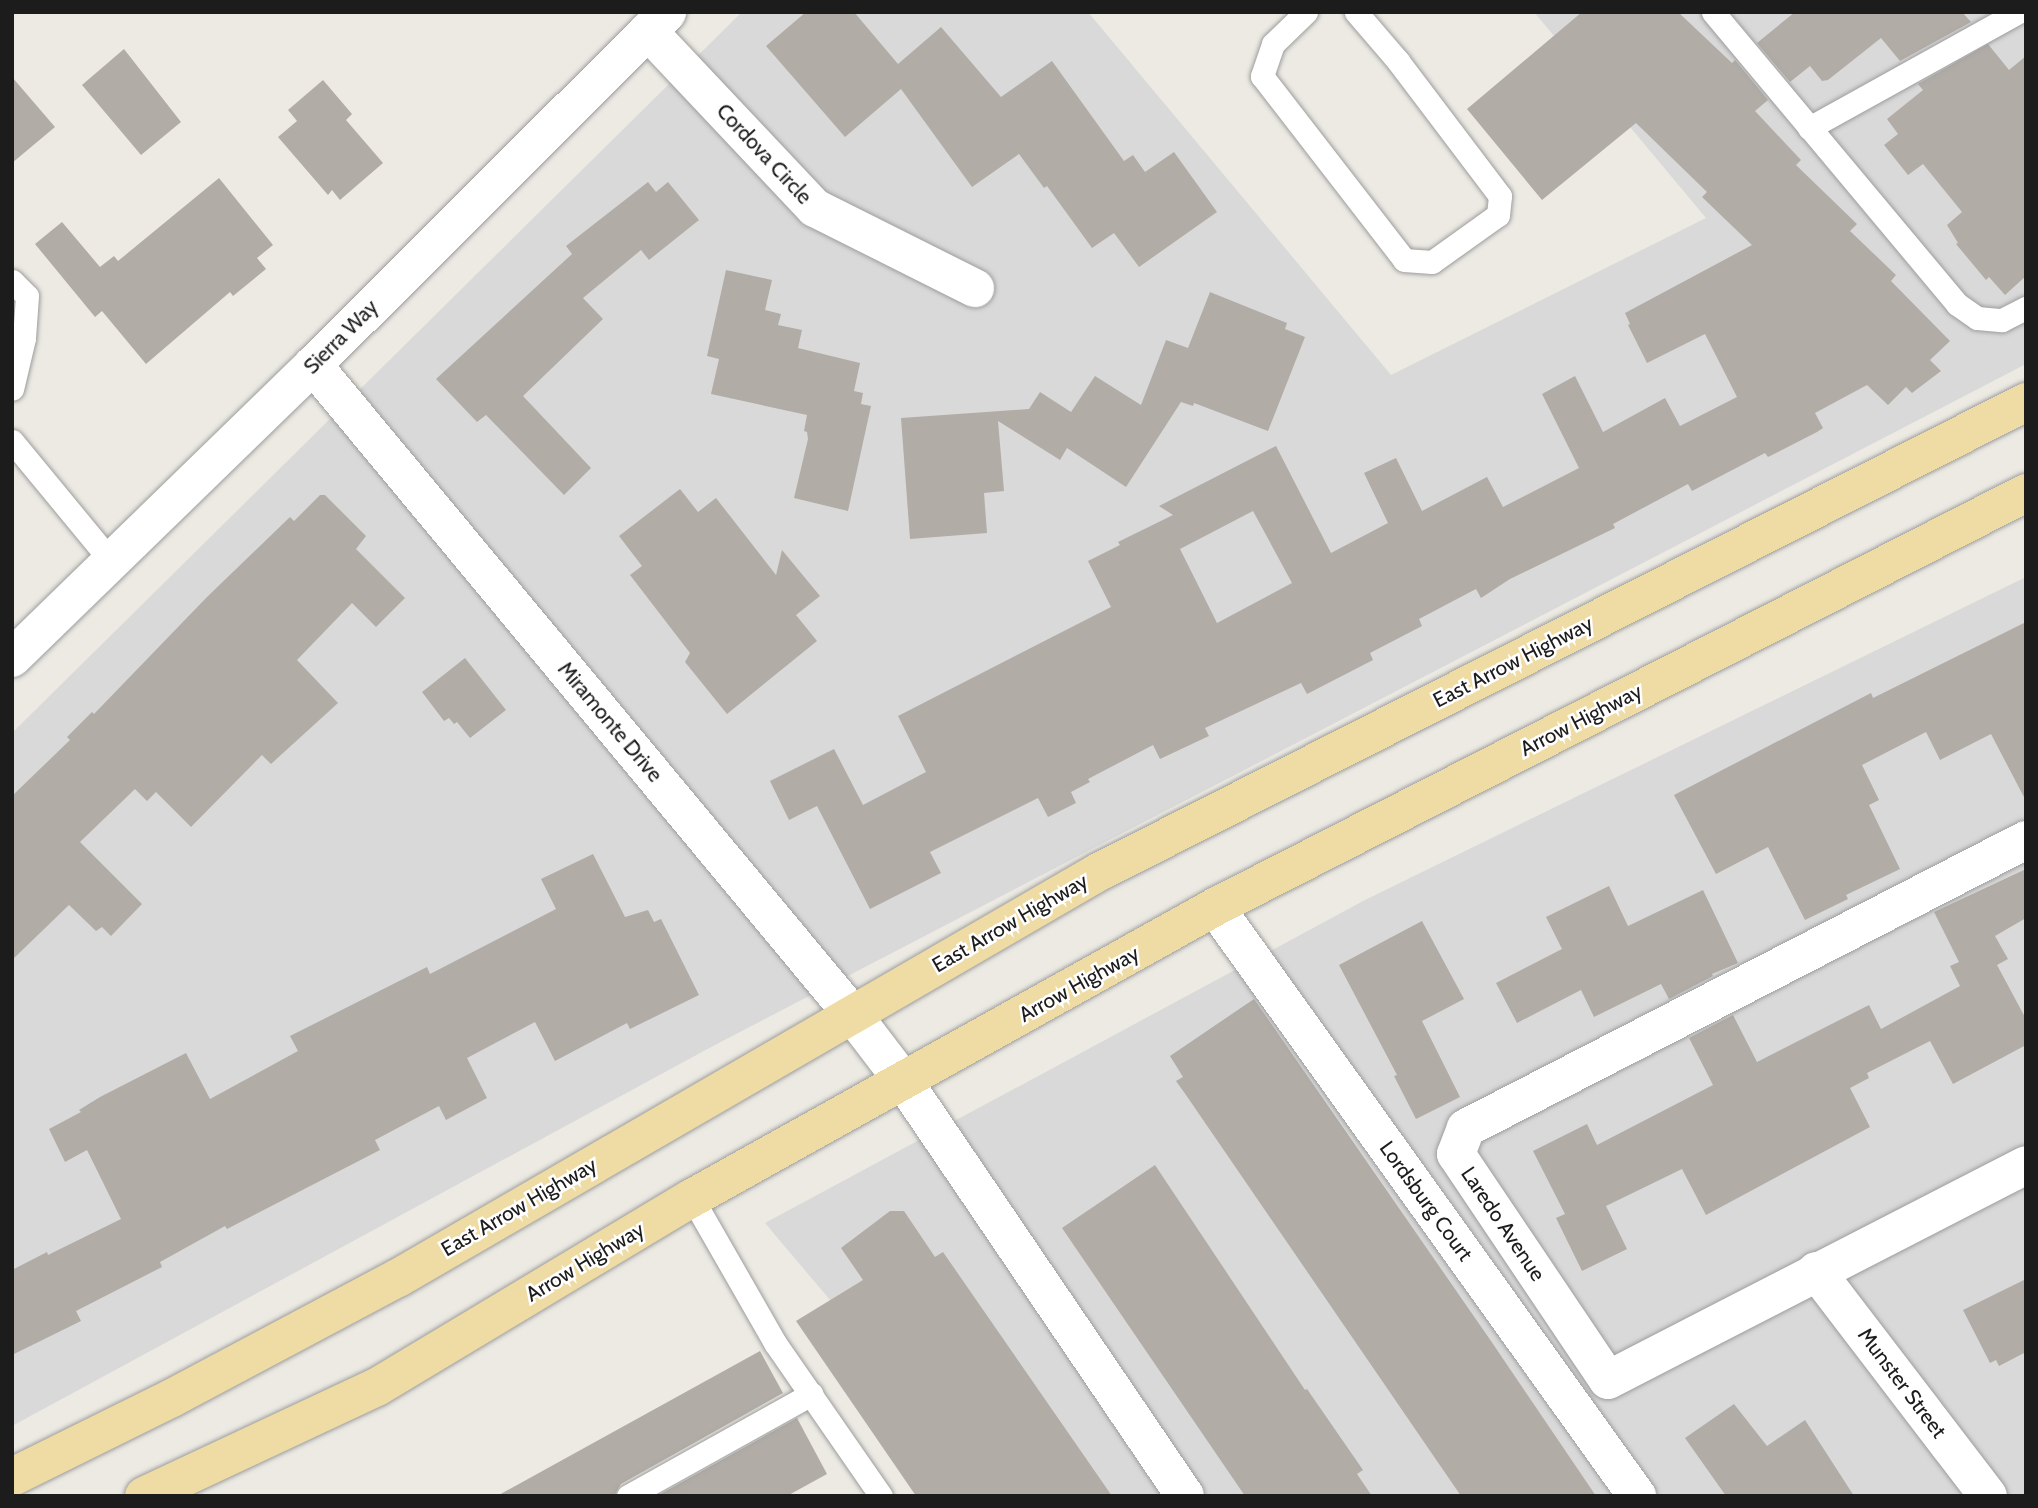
<!DOCTYPE html>
<html>
<head>
<meta charset="utf-8">
<style>
  body { margin:0 }
  #map { position:relative; width:2038px; height:1508px; overflow:hidden; background:#eceae3; font-family:Cabin,sans-serif }
  div>[style] { position:absolute }
  .residential>* { inset:0; background:#dad9d9 }
  .building>* { inset:0; background:#b1aca6 }
  .roads { filter:drop-shadow(0 0 2px #9d9d9d) drop-shadow(0 0 2px #9d9d9d) }
  .service>* { height:23px; margin:-11.5px; padding:0 11.5px; transform-origin:11.5px; border-radius:11.5px; background:#fff }
  .minor>* { height:38px; margin:-19px; padding:0 19px; transform-origin:19px; border-radius:19px; background:#fff }
  .primary>* { height:38px; margin:-19px; padding:0 19px; transform-origin:19px; border-radius:19px; background:#efdba4 }
  span { translate:-50% -50%; white-space:nowrap; text-align:center; line-height:1.15; -webkit-text-stroke:5px #fff; paint-order:stroke }
  .street-label { font-size:21px; color:#1c1c1c }
  .frame { position:absolute; inset:0; border:14px solid #1c1c1c; pointer-events:none }
</style>
</head>
<body>
<div id="map">
  <div class="residential">
    <div style="clip-path:polygon(742px 12px,1088px 12px,1391px 375px,1706px 218px,1534px 12px,2026px 12px,2026px 364px,713px 1046px,12px 1426px,12px 733px)"></div>
    <div style="clip-path:polygon(2026px 577px,2026px 1496px,964px 1496px,830px 1300px,765px 1223px,1365px 900px)"></div>
  </div>
  <div class="building">
    <div style="clip-path:polygon(806px 12px,854px 12px,898px 64px,941px 27px,1001px 97px,1052px 61px,1124px 161px,1133px 155px,1145px 172px,1174px 152px,1217px 212px,1139px 267px,1114px 233px,1092px 248px,1047px 186px,1044px 188px,1019px 154px,972px 187px,901px 89px,845px 137px,766px 46px)"></div>
    <div style="clip-path:polygon(evenodd,1582px 12px,1678px 12px,1732px 63px,1735px 60px,1768px 100px,1755px 111px,1801px 160px,1796px 165px,1857px 224px,1850px 231px,1896px 275px,1891px 281px,1950px 341px,1930px 360px,1941px 371px,1912px 393px,1906px 387px,1888px 405px,1867px 385px,1815px 413px,1823px 428px,1817px 432px,1768px 457px,1765px 453px,1692px 491px,1688px 484px,1613px 524px,1615px 528px,1510px 579px,1481px 598px,1476px 589px,1419px 619px,1422px 626px,1370px 653px,1373px 660px,1307px 694px,1301px 683px,1205px 728px,1209px 736px,1160px 759px,1153px 745px,1088px 779px,1090px 782px,1071px 792px,1076px 803px,1048px 817px,1038px 798px,930px 852px,941px 873px,870px 909px,817px 806px,789px 820px,770px 781px,834px 749px,863px 805px,926px 772px,898px 716px,1111px 607px,1088px 561px,1120px 545px,1118px 542px,1173px 515px,1159px 506px,1276px 446px,1331px 553px,1388px 523px,1364px 473px,1396px 458px,1422px 511px,1487px 477px,1503px 507px,1579px 468px,1542px 394px,1575px 376px,1603px 432px,1665px 398px,1680px 426px,1737px 397px,1705px 334px,1647px 363px,1628px 325px,1630px 324px,1625px 313px,1752px 245px,1702px 197px,1707px 192px,1636px 123px,1542px 200px,1467px 109px,1582px 12px,1253px 511px,1292px 583px,1217px 623px,1180px 549px,1253px 511px)"></div>
    <div style="clip-path:polygon(1795px 12px,1962px 12px,1971px 22px,1900px 61px,1881px 38px,1828px 80px,1822px 81px,1810px 66px,1790px 82px,1757px 43px)"></div>
    <div style="clip-path:polygon(1988px 44px,2009px 70px,2026px 56px,2026px 276px,2005px 295px,1989px 277px,1986px 280px,1956px 244px,1958px 243px,1947px 225px,1962px 212px,1923px 164px,1908px 175px,1884px 145px,1898px 134px,1887px 119px,1923px 90px,1918px 84px)"></div>
    <div style="clip-path:polygon(124px 49px,181px 122px,141px 155px,82px 85px)"></div>
    <div style="clip-path:polygon(12px 77px,55px 127px,12px 163px)"></div>
    <div style="clip-path:polygon(323px 80px,352px 114px,346px 120px,383px 163px,340px 200px,332px 190px,328px 195px,278px 137px,297px 121px,288px 110px)"></div>
    <div style="clip-path:polygon(219px 178px,273px 245px,257px 258px,266px 269px,233px 296px,230px 292px,146px 364px,102px 311px,95px 317px,35px 244px,62px 222px,100px 267px,114px 256px,118px 261px)"></div>
    <div style="clip-path:polygon(648px 182px,656px 192px,668px 182px,699px 220px,649px 260px,641px 250px,583px 298px,603px 319px,523px 396px,591px 468px,564px 495px,486px 415px,477px 422px,436px 379px,572px 254px,566px 246px)"></div>
    <div style="clip-path:polygon(726px 270px,772px 280px,765px 310px,781px 314px,778px 325px,802px 330px,798px 348px,860px 363px,854px 391px,863px 393px,861px 404px,871px 406px,848px 511px,794px 498px,808px 439px,807px 432px,804px 431px,807px 415px,711px 394px,719px 359px,707px 356px)"></div>
    <div style="clip-path:polygon(1210px 292px,1287px 323px,1285px 329px,1305px 337px,1268px 431px,1194px 403px,1193px 406px,1181px 402px,1126px 487px,1067px 448px,1060px 460px,998px 421px,1004px 491px,984px 493px,987px 533px,910px 539px,901px 418px,1029px 409px,1040px 392px,1071px 412px,1095px 376px,1141px 405px,1166px 340px,1188px 348px)"></div>
    <div style="clip-path:polygon(680px 489px,698px 512px,716px 498px,776px 575px,782px 550px,820px 596px,796px 615px,817px 641px,727px 714px,685px 662px,690px 653px,630px 575px,642px 566px,619px 536px)"></div>
    <div style="clip-path:polygon(320px 495px,325px 495px,366px 536px,356px 549px,405px 598px,376px 627px,352px 603px,297px 660px,338px 703px,271px 764px,262px 755px,191px 827px,156px 792px,147px 801px,135px 789px,80px 842px,142px 904px,111px 936px,102px 927px,96px 931px,69px 905px,12px 960px,12px 796px,70px 740px,67px 737px,92px 712px,94px 714px,207px 597px,290px 517px,294px 521px)"></div>
    <div style="clip-path:polygon(2026px 622px,2026px 801px,1991px 734px,1940px 760px,1926px 732px,1862px 765px,1879px 800px,1869px 805px,1900px 869px,1846px 895px,1848px 899px,1805px 920px,1768px 847px,1716px 874px,1674px 795px,1871px 693px,1873px 698px)"></div>
    <div style="clip-path:polygon(465px 658px,506px 710px,470px 738px,457px 722px,454px 724px,449px 718px,444px 721px,422px 692px)"></div>
    <div style="clip-path:polygon(593px 854px,625px 917px,648px 910px,654px 922px,661px 919px,699px 995px,630px 1029px,627px 1023px,555px 1061px,535px 1022px,467px 1058px,487px 1098px,446px 1120px,439px 1106px,375px 1140px,380px 1150px,227px 1229px,225px 1226px,160px 1262px,162px 1267px,76px 1311px,81px 1321px,12px 1355px,12px 1270px,47px 1252px,48px 1255px,121px 1219px,87px 1150px,65px 1162px,49px 1129px,81px 1112px,79px 1110px,100px 1097px,186px 1053px,210px 1099px,298px 1051px,290px 1036px,427px 967px,430px 974px,556px 909px,541px 879px)"></div>
    <div style="clip-path:polygon(2026px 869px,2026px 918px,1995px 936px,2008px 959px,1997px 965px,2026px 1019px,2026px 1045px,1953px 1084px,1930px 1041px,1867px 1073px,1869px 1078px,1850px 1088px,1870px 1127px,1706px 1215px,1682px 1169px,1606px 1206px,1627px 1249px,1582px 1271px,1556px 1218px,1565px 1214px,1533px 1151px,1587px 1124px,1597px 1145px,1713px 1085px,1689px 1038px,1733px 1015px,1757px 1062px,1869px 1005px,1881px 1029px,1960px 986px,1950px 966px,1959px 962px,1934px 912px)"></div>
    <div style="clip-path:polygon(1609px 886px,1628px 926px,1703px 890px,1738px 963px,1712px 974px,1713px 976px,1669px 999px,1661px 984px,1594px 1017px,1581px 990px,1517px 1023px,1496px 983px,1562px 949px,1546px 917px)"></div>
    <div style="clip-path:polygon(1422px 921px,1464px 999px,1422px 1021px,1460px 1097px,1416px 1119px,1394px 1076px,1397px 1075px,1339px 965px)"></div>
    <div style="clip-path:polygon(1254px 999px,1491px 1341px,1596px 1496px,1461px 1496px,1186px 1095px,1176px 1081px,1183px 1077px,1170px 1056px)"></div>
    <div style="clip-path:polygon(1155px 1165px,1305px 1390px,1307px 1389px,1363px 1470px,1357px 1474px,1372px 1496px,1245px 1496px,1062px 1228px)"></div>
    <div style="clip-path:polygon(890px 1211px,904px 1211px,935px 1257px,943px 1252px,1112px 1496px,916px 1496px,796px 1321px,863px 1280px,841px 1248px)"></div>
    <div style="clip-path:polygon(2026px 1279px,2026px 1352px,1999px 1366px,1996px 1360px,1990px 1363px,1963px 1310px)"></div>
    <div style="clip-path:polygon(760px 1351px,783px 1393px,621px 1484px,614px 1496px,497px 1496px)"></div>
    <div style="clip-path:polygon(1734px 1404px,1767px 1446px,1805px 1420px,1854px 1496px,1726px 1496px,1685px 1438px)"></div>
    <div style="clip-path:polygon(797px 1418px,827px 1474px,787px 1496px,657px 1496px)"></div>
  </div>
  <div class="roads">
    <div class="service">
      <div style="left:1306px;top:12px;width:46px;rotate:135.9deg"></div>
      <div style="left:1273px;top:44px;width:34px;rotate:109deg"></div>
      <div style="left:1262px;top:76px;width:232px;rotate:52.3deg"></div>
      <div style="left:1404px;top:260px;width:28px;rotate:4deg"></div>
      <div style="left:1432px;top:262px;width:81px;rotate:-35.5deg"></div>
      <div style="left:1498px;top:215px;width:19px;rotate:-84deg"></div>
      <div style="left:1500px;top:196px;width:169px;rotate:-127.1deg"></div>
      <div style="left:1398px;top:61px;width:65px;rotate:-130.6deg"></div>
      <div style="left:1713px;top:12px;width:381px;rotate:50.1deg"></div>
      <div style="left:1957px;top:304px;width:24px;rotate:35deg"></div>
      <div style="left:1977px;top:318px;width:25px;rotate:5deg"></div>
      <div style="left:2002px;top:320px;width:27px;rotate:-27deg"></div>
      <div style="left:1809px;top:128px;width:239px;rotate:-29deg"></div>
      <div style="left:12px;top:281px;width:21px;rotate:45deg"></div>
      <div style="left:27px;top:296px;width:42px;rotate:94.1deg"></div>
      <div style="left:24px;top:338px;width:52px;rotate:103.2deg"></div>
      <div style="left:12px;top:441px;width:156px;rotate:50.5deg"></div>
      <div style="left:692px;top:1198px;width:167px;rotate:60.2deg"></div>
      <div style="left:775px;top:1343px;width:186px;rotate:55.3deg"></div>
      <div style="left:628px;top:1496px;width:210px;rotate:-29.1deg"></div>
    </div>
    <div class="minor">
      <div style="left:648px;top:31px;width:243px;rotate:46.7deg"></div>
      <div style="left:815px;top:208px;width:179px;rotate:26.6deg"></div>
      <div style="left:313px;top:365px;width:844px;rotate:50.29deg"></div>
      <div style="left:852px;top:1014px;width:86px;rotate:52.6deg"></div>
      <div style="left:904px;top:1082px;width:500px;rotate:55.83deg"></div>
      <div style="left:12px;top:658px;width:420px;rotate:-44.2deg"></div>
      <div style="left:313px;top:365px;width:500px;rotate:-44.9deg"></div>
      <div style="left:2026px;top:840px;width:630px;rotate:152.78deg"></div>
      <div style="left:1466px;top:1128px;width:28px;rotate:111deg"></div>
      <div style="left:1456px;top:1154px;width:272px;rotate:56.1deg"></div>
      <div style="left:1608px;top:1380px;width:470px;rotate:-27.2deg"></div>
      <div style="left:1215px;top:907px;width:725px;rotate:54.38deg"></div>
      <div style="left:1816px;top:1271px;width:283px;rotate:52.6deg"></div>
    </div>
    <div class="primary">
      <div style="left:12px;top:1477px;width:178px;rotate:-26.3deg"></div>
      <div style="left:172px;top:1398px;width:256px;rotate:-28deg"></div>
      <div style="left:398px;top:1278px;width:808px;rotate:-30.09deg"></div>
      <div style="left:1097px;top:873px;width:1042px;rotate:-26.88deg"></div>
      <div style="left:144px;top:1496px;width:257px;rotate:-25.1deg"></div>
      <div style="left:377px;top:1387px;width:367px;rotate:-31deg"></div>
      <div style="left:692px;top:1198px;width:599px;rotate:-29.09deg"></div>
      <div style="left:1215px;top:907px;width:911px;rotate:-27.04deg"></div>
    </div>
  </div>
  <div class="street-label">
    <span style="left:764px;top:154px;rotate:47deg">Cordova Circle</span>
    <span style="left:341px;top:337px;rotate:-45deg">Sierra Way</span>
    <span style="left:1513px;top:662px;rotate:-27deg">East Arrow Highway</span>
    <span style="left:1581px;top:720px;rotate:-27deg">Arrow Highway</span>
    <span style="left:610px;top:722px;rotate:50deg">Miramonte Drive</span>
    <span style="left:1010px;top:923px;rotate:-30deg">East Arrow Highway</span>
    <span style="left:1079px;top:984px;rotate:-29deg">Arrow Highway</span>
    <span style="left:1426px;top:1201px;rotate:54deg">Lordsburg Court</span>
    <span style="left:519px;top:1207px;rotate:-30deg">East Arrow Highway</span>
    <span style="left:1503px;top:1224px;rotate:56deg">Laredo Avenue</span>
    <span style="left:585px;top:1262px;rotate:-31deg">Arrow Highway</span>
    <span style="left:1902px;top:1383px;rotate:53deg">Munster Street</span>
  </div>
  <div class="frame"></div>
</div>
</body>
</html>
